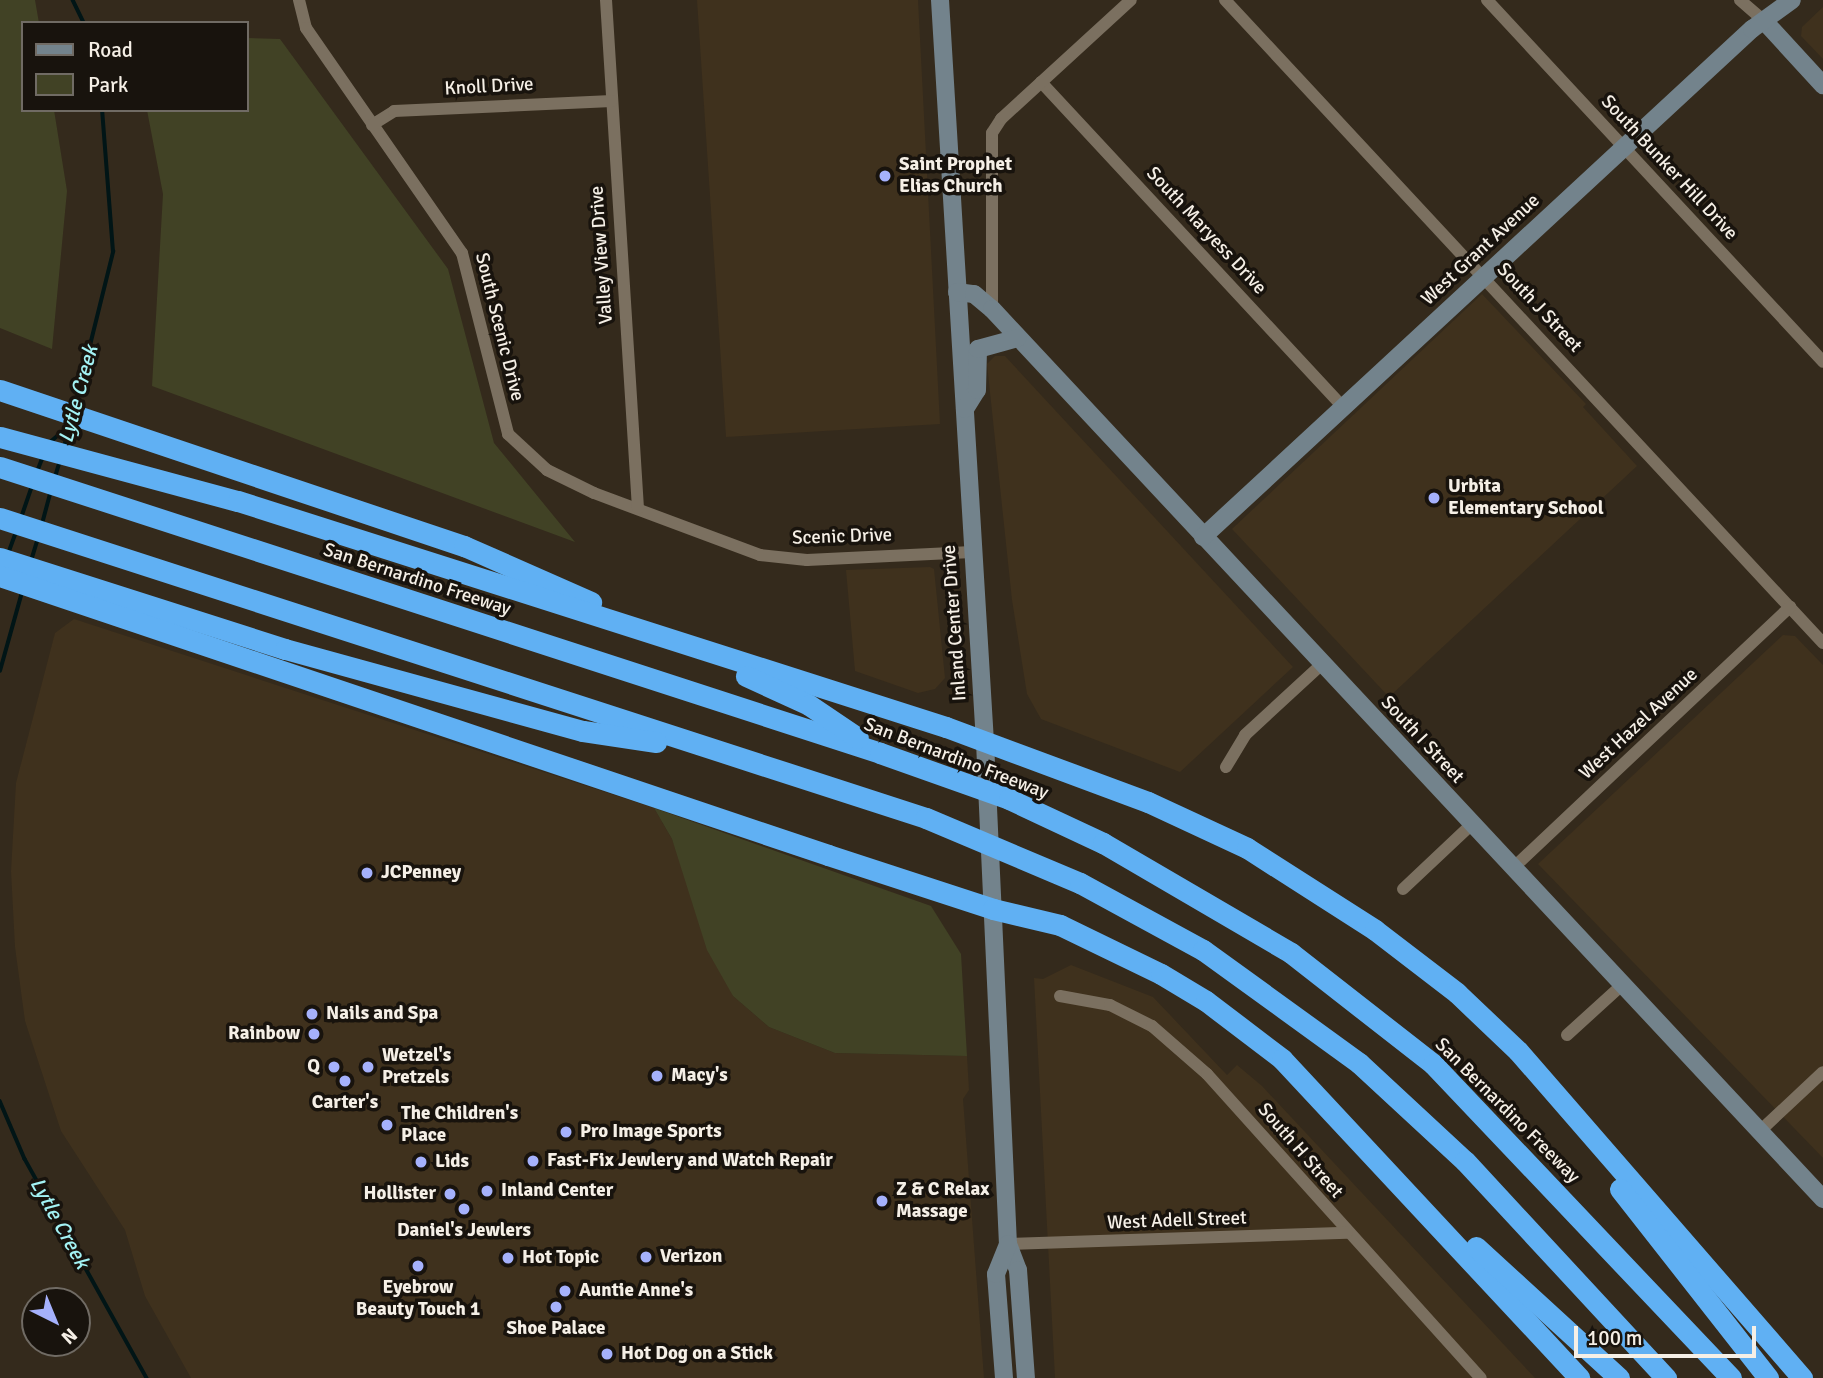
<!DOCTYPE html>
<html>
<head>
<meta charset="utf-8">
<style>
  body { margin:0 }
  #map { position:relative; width:1823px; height:1378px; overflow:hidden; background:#342a1c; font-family:Signika,sans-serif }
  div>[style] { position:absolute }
  .built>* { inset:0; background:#3f311d }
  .green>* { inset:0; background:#414225 }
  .stream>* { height:3.5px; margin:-1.75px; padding:0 1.75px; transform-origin:1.75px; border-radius:1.75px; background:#011516 }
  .street>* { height:12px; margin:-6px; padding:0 6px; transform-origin:6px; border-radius:6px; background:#7b7060 }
  .secondary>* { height:18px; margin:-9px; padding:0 9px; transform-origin:9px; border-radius:9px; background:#73838c }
  .highway>* { height:21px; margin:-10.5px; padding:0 10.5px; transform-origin:10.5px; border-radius:10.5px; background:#60b0f3 }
  .dots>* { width:19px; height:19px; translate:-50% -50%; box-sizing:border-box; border:4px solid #18130d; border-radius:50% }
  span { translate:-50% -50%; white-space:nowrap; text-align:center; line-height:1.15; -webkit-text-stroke:7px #18130d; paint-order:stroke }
  .street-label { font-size:19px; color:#f5efe6 }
  .poi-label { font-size:19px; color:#f5efe6; font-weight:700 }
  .left { translate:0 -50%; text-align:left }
  .right { translate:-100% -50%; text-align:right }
  .water-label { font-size:21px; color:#a3f2f4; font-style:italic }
  .legend { position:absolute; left:21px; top:21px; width:228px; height:91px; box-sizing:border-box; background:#18130d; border:2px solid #706b64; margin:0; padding:9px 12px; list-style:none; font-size:21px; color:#f5efe6 }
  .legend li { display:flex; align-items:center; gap:14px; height:35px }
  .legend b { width:35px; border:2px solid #706b64 }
  .north { position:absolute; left:21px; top:1287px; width:70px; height:70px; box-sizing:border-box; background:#18130d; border:2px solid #706b64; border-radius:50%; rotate:137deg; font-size:19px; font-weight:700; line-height:28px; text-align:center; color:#f5efe6 }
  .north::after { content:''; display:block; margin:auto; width:24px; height:32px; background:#a5b1fc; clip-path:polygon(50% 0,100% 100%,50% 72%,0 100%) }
  .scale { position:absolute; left:1574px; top:1326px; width:182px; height:32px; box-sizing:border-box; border:4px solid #f5efe6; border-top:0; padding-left:9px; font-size:21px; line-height:24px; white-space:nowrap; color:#f5efe6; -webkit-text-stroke:5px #18130d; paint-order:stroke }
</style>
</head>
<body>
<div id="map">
  <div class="built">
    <div style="clip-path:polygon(697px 0,918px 0,940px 424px,726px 437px)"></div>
    <div style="clip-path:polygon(1823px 7px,1823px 59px,1801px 36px,1802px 27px)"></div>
    <div style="clip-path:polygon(1482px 294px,1586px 404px,1583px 407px,1637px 466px,1389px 697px,1232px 529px)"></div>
    <div style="clip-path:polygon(995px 356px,1005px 356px,1293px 667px,1180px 772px,1041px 719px,1027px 694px,1012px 600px,987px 364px)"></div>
    <div style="clip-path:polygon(930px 567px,934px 569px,945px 678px,935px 689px,918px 693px,855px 671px,846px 570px)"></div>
    <div style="clip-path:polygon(74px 619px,654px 808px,672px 839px,733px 996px,769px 1027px,835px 1053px,967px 1056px,969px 1090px,963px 1099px,984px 1378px,191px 1378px,145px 1296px,125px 1230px,61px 1131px,25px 1021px,15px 947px,11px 871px,16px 783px,55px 633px)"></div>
    <div style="clip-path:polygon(1783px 635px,1795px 636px,1823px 665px,1823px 1158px,1538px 864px)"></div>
    <div style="clip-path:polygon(1071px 965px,1153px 997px,1227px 1075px,1237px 1065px,1262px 1086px,1535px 1378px,1055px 1378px,1034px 978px,1043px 979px)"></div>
  </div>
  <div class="green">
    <div style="clip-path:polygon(0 0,35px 0,39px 23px,23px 23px,23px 110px,54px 110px,67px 191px,52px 349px,0 328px)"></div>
    <div style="clip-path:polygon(247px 38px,280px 39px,448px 269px,494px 443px,575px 542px,152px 386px,163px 194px,147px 110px,247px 110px)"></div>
    <div style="clip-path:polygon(654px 808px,931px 906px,961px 954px,967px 1056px,835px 1053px,769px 1027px,733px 996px,707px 950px,672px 839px)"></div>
  </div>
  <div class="stream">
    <div style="left:73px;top:0;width:25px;rotate:64deg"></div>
    <div style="left:75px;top:406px;width:159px;rotate:-76.1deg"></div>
    <div style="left:113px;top:252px;width:142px;rotate:-94.4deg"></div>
    <div style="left:49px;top:443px;width:23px;rotate:-40deg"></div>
    <div style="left:64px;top:447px;width:27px;rotate:-75deg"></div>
    <div style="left:37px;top:472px;width:17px;rotate:-69deg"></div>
    <div style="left:55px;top:477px;width:17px;rotate:-73deg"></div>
    <div style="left:21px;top:518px;width:34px;rotate:-71deg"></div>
    <div style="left:42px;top:524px;width:34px;rotate:-75deg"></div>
    <div style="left:8px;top:554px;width:23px;rotate:-70deg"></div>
    <div style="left:31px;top:561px;width:24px;rotate:-73deg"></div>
    <div style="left:0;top:671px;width:82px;rotate:-74.4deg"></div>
    <div style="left:0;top:1101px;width:63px;rotate:66.7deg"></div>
    <div style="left:25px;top:1159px;width:251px;rotate:60.9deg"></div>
  </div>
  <div class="street">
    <div style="left:299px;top:0;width:29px;rotate:76deg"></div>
    <div style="left:306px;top:28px;width:274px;rotate:55.3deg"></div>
    <div style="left:462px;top:253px;width:187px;rotate:75.7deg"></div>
    <div style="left:508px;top:434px;width:53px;rotate:42.7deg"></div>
    <div style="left:547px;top:470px;width:52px;rotate:26.1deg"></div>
    <div style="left:594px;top:493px;width:177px;rotate:20.5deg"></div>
    <div style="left:760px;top:555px;width:47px;rotate:6.1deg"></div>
    <div style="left:807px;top:560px;width:165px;rotate:-2.8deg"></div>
    <div style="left:606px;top:0;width:509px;rotate:86.4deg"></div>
    <div style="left:1225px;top:0;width:878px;rotate:47.08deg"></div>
    <div style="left:1487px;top:0;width:494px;rotate:47.1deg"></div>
    <div style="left:1740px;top:0;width:33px;rotate:41deg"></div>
    <div style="left:1041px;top:82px;width:444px;rotate:47.1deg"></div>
    <div style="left:372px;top:125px;width:26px;rotate:-32deg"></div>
    <div style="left:394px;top:111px;width:218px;rotate:-2.6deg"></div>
    <div style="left:992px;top:309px;width:176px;rotate:-90deg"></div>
    <div style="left:992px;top:133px;width:17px;rotate:-57deg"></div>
    <div style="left:1001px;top:119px;width:176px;rotate:-42.5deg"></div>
    <div style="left:1226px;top:767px;width:37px;rotate:-59deg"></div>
    <div style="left:1245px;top:735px;width:105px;rotate:-42.7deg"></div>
    <div style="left:1513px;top:868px;width:381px;rotate:-43.3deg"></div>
    <div style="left:1403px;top:889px;width:95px;rotate:-43.3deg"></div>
    <div style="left:1060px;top:996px;width:51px;rotate:10.2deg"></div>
    <div style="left:1110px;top:1005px;width:47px;rotate:26.6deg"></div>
    <div style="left:1152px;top:1026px;width:73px;rotate:41.1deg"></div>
    <div style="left:1207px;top:1074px;width:409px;rotate:48deg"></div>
    <div style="left:1567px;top:1035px;width:76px;rotate:-42.3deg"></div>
    <div style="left:1760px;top:1131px;width:86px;rotate:-43.1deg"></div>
    <div style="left:1008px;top:1244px;width:339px;rotate:-1.9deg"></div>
  </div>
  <div class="secondary">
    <div style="left:940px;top:0;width:743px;rotate:86.53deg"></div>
    <div style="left:985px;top:742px;width:503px;rotate:87.38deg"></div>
    <div style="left:1008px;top:1244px;width:28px;rotate:69deg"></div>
    <div style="left:1018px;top:1270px;width:108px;rotate:85.8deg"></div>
    <div style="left:1765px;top:22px;width:86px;rotate:47.4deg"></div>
    <div style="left:957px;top:292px;width:17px;rotate:7deg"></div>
    <div style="left:974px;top:294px;width:23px;rotate:40deg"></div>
    <div style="left:992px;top:309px;width:1218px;rotate:46.96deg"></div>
    <div style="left:965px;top:409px;width:22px;rotate:-58deg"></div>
    <div style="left:977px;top:390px;width:41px;rotate:-88.6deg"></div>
    <div style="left:978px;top:349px;width:41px;rotate:-15.4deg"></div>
    <div style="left:1203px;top:537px;width:748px;rotate:-42.78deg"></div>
    <div style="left:1752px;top:29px;width:49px;rotate:-35.9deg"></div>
    <div style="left:1004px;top:1378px;width:104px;rotate:-94.4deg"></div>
    <div style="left:996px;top:1274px;width:32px;rotate:-68deg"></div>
  </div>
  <div class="highway">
    <div style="left:0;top:390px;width:490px;rotate:18.6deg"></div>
    <div style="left:464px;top:546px;width:139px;rotate:23.8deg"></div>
    <div style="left:0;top:437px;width:246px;rotate:15.1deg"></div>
    <div style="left:238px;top:501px;width:743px;rotate:17.7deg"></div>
    <div style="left:946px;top:727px;width:215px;rotate:20.4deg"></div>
    <div style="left:1148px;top:802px;width:109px;rotate:24.9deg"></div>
    <div style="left:1247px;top:848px;width:152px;rotate:32.6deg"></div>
    <div style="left:1375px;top:930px;width:103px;rotate:37.5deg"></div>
    <div style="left:1457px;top:993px;width:84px;rotate:43.6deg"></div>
    <div style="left:1518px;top:1051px;width:433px;rotate:49deg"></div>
    <div style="left:0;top:467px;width:925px;rotate:18deg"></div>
    <div style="left:880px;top:753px;width:137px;rotate:19.6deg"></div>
    <div style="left:1009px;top:799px;width:104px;rotate:25.1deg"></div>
    <div style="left:1103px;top:843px;width:218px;rotate:30.3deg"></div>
    <div style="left:1291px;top:953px;width:180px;rotate:38deg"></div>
    <div style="left:1433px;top:1064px;width:433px;rotate:46.5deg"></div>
    <div style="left:0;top:518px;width:973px;rotate:17.95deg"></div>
    <div style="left:926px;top:818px;width:167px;rotate:22.9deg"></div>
    <div style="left:1080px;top:883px;width:140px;rotate:28.6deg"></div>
    <div style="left:1203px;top:950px;width:193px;rotate:35.9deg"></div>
    <div style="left:1359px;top:1063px;width:144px;rotate:42.8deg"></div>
    <div style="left:1465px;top:1161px;width:296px;rotate:47.2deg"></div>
    <div style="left:0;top:558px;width:299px;rotate:17.7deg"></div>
    <div style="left:285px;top:649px;width:309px;rotate:15.4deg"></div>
    <div style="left:583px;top:731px;width:74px;rotate:8.6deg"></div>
    <div style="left:0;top:576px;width:874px;rotate:18.62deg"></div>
    <div style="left:828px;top:855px;width:174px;rotate:18.1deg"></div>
    <div style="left:993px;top:909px;width:69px;rotate:13.4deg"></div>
    <div style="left:1060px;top:925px;width:112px;rotate:25.9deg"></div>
    <div style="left:1161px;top:974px;width:52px;rotate:31deg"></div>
    <div style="left:1206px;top:1001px;width:96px;rotate:37.3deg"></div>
    <div style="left:1282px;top:1059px;width:436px;rotate:47deg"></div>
    <div style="left:746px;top:676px;width:69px;rotate:24.7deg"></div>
    <div style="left:809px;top:705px;width:59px;rotate:34deg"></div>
    <div style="left:1620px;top:1189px;width:240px;rotate:51.9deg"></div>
    <div style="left:1476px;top:1247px;width:194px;rotate:42.5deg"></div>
  </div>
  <div class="dots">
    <div style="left:885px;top:176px;background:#a5b1fc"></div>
    <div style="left:1434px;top:498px;background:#a5b1fc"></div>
    <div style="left:367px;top:873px;background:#a5b1fc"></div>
    <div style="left:312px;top:1014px;background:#a5b1fc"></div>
    <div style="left:314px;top:1034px;background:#a5b1fc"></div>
    <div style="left:334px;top:1067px;background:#a5b1fc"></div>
    <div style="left:368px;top:1067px;background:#a5b1fc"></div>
    <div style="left:657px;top:1076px;background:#a5b1fc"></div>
    <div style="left:345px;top:1081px;background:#a5b1fc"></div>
    <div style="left:387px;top:1125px;background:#a5b1fc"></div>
    <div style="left:566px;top:1132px;background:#a5b1fc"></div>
    <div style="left:533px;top:1161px;background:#a5b1fc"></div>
    <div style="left:421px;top:1162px;background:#a5b1fc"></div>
    <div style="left:487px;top:1191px;background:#a5b1fc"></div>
    <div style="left:450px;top:1194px;background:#a5b1fc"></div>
    <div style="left:882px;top:1201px;background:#a5b1fc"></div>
    <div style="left:464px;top:1209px;background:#a5b1fc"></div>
    <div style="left:646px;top:1257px;background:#a5b1fc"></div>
    <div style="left:508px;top:1258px;background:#a5b1fc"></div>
    <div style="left:418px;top:1266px;background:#a5b1fc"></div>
    <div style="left:565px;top:1291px;background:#a5b1fc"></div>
    <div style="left:556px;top:1307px;background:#a5b1fc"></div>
    <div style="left:607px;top:1354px;background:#a5b1fc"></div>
  </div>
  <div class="street-label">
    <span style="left:489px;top:87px;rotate:-3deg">Knoll Drive</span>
    <span style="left:1669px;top:168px;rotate:47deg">South Bunker Hill Drive</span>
    <span style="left:1206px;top:231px;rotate:47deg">South Maryess Drive</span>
    <span style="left:1481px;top:250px;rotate:-43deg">West Grant Avenue</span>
    <span style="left:602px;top:255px;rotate:-94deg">Valley View Drive</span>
    <span style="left:1539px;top:308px;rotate:47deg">South J Street</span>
    <span style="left:499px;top:327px;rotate:76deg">South Scenic Drive</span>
    <span style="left:842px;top:537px;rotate:-2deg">Scenic Drive</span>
    <span style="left:417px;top:580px;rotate:18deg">San Bernardino Freeway</span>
    <span style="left:955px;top:623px;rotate:-94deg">Inland Center Drive</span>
    <span style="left:1639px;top:724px;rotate:-43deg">West Hazel Avenue</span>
    <span style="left:1422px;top:740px;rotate:47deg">South I Street</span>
    <span style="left:956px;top:759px;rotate:21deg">San Bernardino Freeway</span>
    <span style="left:1507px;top:1111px;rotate:45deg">San Bernardino Freeway</span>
    <span style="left:1300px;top:1151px;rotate:49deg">South H Street</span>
    <span style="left:1177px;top:1221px;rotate:-2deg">West Adell Street</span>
  </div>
  <div class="poi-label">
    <span class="left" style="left:899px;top:176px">Saint Prophet<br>Elias Church</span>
    <span class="left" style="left:1448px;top:498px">Urbita<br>Elementary School</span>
    <span class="left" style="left:381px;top:873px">JCPenney</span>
    <span class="left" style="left:326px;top:1014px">Nails and Spa</span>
    <span class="right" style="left:300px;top:1034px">Rainbow</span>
    <span class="left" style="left:382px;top:1067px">Wetzel's<br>Pretzels</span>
    <span class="right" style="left:320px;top:1067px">Q</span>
    <span class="left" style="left:671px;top:1076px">Macy's</span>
    <span style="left:345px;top:1103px">Carter's</span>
    <span class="left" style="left:401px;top:1125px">The Children's<br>Place</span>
    <span class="left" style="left:580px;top:1132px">Pro Image Sports</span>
    <span class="left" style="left:547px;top:1161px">Fast-Fix Jewlery and Watch Repair</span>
    <span class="left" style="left:435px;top:1162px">Lids</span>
    <span class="left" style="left:896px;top:1201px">Z &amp; C Relax<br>Massage</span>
    <span class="left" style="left:501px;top:1191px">Inland Center</span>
    <span class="right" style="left:436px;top:1194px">Hollister</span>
    <span style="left:464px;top:1231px">Daniel's Jewlers</span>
    <span class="left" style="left:660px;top:1257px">Verizon</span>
    <span class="left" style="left:522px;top:1258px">Hot Topic</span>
    <span style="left:418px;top:1299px">Eyebrow<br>Beauty Touch 1</span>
    <span class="left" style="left:579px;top:1291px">Auntie Anne's</span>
    <span style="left:556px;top:1329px">Shoe Palace</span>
    <span class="left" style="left:621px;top:1354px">Hot Dog on a Stick</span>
  </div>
  <div class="water-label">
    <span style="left:78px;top:394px;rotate:-75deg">Lytle Creek</span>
    <span style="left:60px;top:1223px;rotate:61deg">Lytle Creek</span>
  </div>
  <ul class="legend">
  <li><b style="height:9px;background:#73838c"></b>Road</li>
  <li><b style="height:19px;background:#414225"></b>Park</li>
  </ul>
  <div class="north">N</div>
  <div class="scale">100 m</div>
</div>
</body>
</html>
